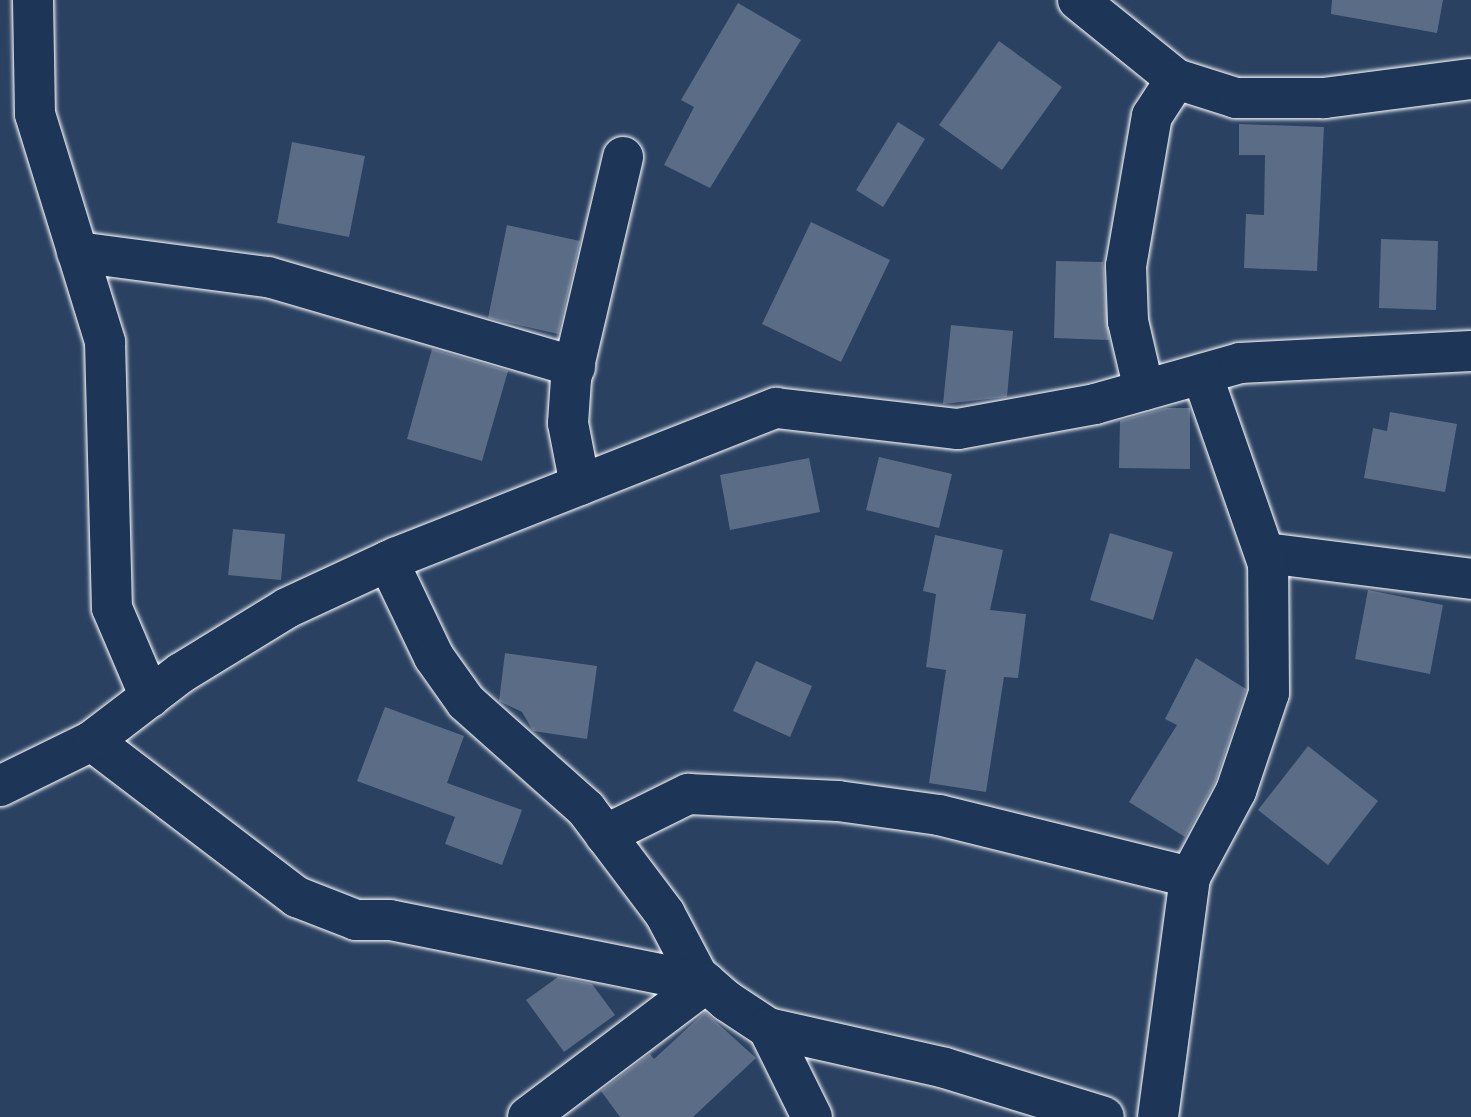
<!DOCTYPE html>
<html>
<head>
<meta charset="utf-8">
<style>
  body { margin:0 }
  #map { position:relative; width:1471px; height:1117px; overflow:hidden; background:#2a4161; font-family:Sriracha,sans-serif }
  div>[style] { position:absolute }
  .building>* { inset:0; background:#5b6c86 }
  .roads { filter:drop-shadow(0 0 2px #fff) drop-shadow(0 0 2px #fff) }
  .minor>* { height:40px; margin:-20px; padding:0 20px; transform-origin:20px; border-radius:20px; background:#1d3557 }
  span { translate:-50% -50%; white-space:nowrap; text-align:center; line-height:1.15; -webkit-text-stroke:6px #1d3557; paint-order:stroke }
</style>
</head>
<body>
<div id="map">
  <div class="building">
    <div style="clip-path:polygon(1332px 0,1443px 0,1437px 33px,1331px 14px)"></div>
    <div style="clip-path:polygon(738px 3px,801px 40px,710px 188px,664px 165px,694px 107px,681px 100px)"></div>
    <div style="clip-path:polygon(999px 41px,1062px 87px,1002px 170px,939px 125px)"></div>
    <div style="clip-path:polygon(898px 122px,925px 139px,883px 207px,856px 190px)"></div>
    <div style="clip-path:polygon(1239px 124px,1324px 127px,1317px 271px,1244px 268px,1246px 214px,1264px 215px,1265px 155px,1239px 155px)"></div>
    <div style="clip-path:polygon(292px 142px,365px 156px,349px 237px,277px 223px)"></div>
    <div style="clip-path:polygon(811px 222px,890px 260px,841px 362px,762px 324px)"></div>
    <div style="clip-path:polygon(507px 225px,580px 241px,558px 334px,488px 318px)"></div>
    <div style="clip-path:polygon(1381px 239px,1438px 241px,1436px 310px,1379px 308px)"></div>
    <div style="clip-path:polygon(1056px 261px,1103px 262px,1109px 340px,1054px 338px)"></div>
    <div style="clip-path:polygon(951px 325px,1013px 331px,1007px 397px,943px 404px)"></div>
    <div style="clip-path:polygon(432px 349px,508px 371px,482px 461px,407px 439px)"></div>
    <div style="clip-path:polygon(1166px 408px,1190px 408px,1190px 469px,1119px 468px,1120px 421px)"></div>
    <div style="clip-path:polygon(1390px 412px,1457px 424px,1445px 492px,1364px 478px,1373px 428px,1387px 431px)"></div>
    <div style="clip-path:polygon(879px 457px,952px 474px,939px 528px,866px 510px)"></div>
    <div style="clip-path:polygon(809px 458px,820px 512px,730px 530px,720px 475px)"></div>
    <div style="clip-path:polygon(233px 529px,285px 534px,281px 580px,228px 575px)"></div>
    <div style="clip-path:polygon(1110px 533px,1173px 552px,1153px 620px,1090px 600px)"></div>
    <div style="clip-path:polygon(935px 535px,1003px 550px,990px 610px,1026px 614px,1018px 678px,1004px 677px,986px 792px,929px 783px,946px 670px,926px 667px,936px 594px,923px 591px)"></div>
    <div style="clip-path:polygon(1368px 590px,1443px 605px,1430px 674px,1355px 659px)"></div>
    <div style="clip-path:polygon(505px 653px,597px 666px,587px 739px,533px 731px,522px 712px,499px 701px)"></div>
    <div style="clip-path:polygon(1196px 658px,1246px 689px,1215px 782px,1185px 837px,1129px 802px,1177px 725px,1165px 719px)"></div>
    <div style="clip-path:polygon(756px 661px,812px 686px,790px 737px,733px 711px)"></div>
    <div style="clip-path:polygon(385px 707px,464px 736px,447px 783px,522px 810px,502px 865px,445px 844px,455px 817px,357px 781px)"></div>
    <div style="clip-path:polygon(1308px 746px,1378px 801px,1328px 865px,1258px 810px)"></div>
    <div style="clip-path:polygon(558px 977px,592px 984px,615px 1015px,564px 1052px,526px 1000px)"></div>
    <div style="clip-path:polygon(705px 1012px,756px 1058px,693px 1117px,620px 1117px,601px 1091px,650px 1054px,654px 1059px)"></div>
  </div>
  <div class="roads">
    <div class="minor">
      <div style="left:33px;top:0;width:114px;rotate:89deg"></div>
      <div style="left:35px;top:114px;width:239px;rotate:72.9deg"></div>
      <div style="left:105px;top:342px;width:266px;rotate:88.5deg"></div>
      <div style="left:112px;top:608px;width:97px;rotate:66.9deg"></div>
      <div style="left:1078px;top:0;width:126px;rotate:38.9deg"></div>
      <div style="left:1176px;top:79px;width:63px;rotate:17.6deg"></div>
      <div style="left:1236px;top:98px;width:88px"></div>
      <div style="left:1324px;top:98px;width:148px;rotate:-7.4deg"></div>
      <div style="left:77px;top:252px;width:193px;rotate:7.5deg"></div>
      <div style="left:268px;top:277px;width:320px;rotate:16.3deg"></div>
      <div style="left:1144px;top:390px;width:71px;rotate:-103.1deg"></div>
      <div style="left:1128px;top:321px;width:55px;rotate:-92.1deg"></div>
      <div style="left:1126px;top:266px;width:152px;rotate:-80.2deg"></div>
      <div style="left:1152px;top:116px;width:44px;rotate:-57deg"></div>
      <div style="left:580px;top:485px;width:63px;rotate:-101deg"></div>
      <div style="left:568px;top:423px;width:44px;rotate:-86.1deg"></div>
      <div style="left:571px;top:379px;width:228px;rotate:-76.8deg"></div>
      <div style="left:1266px;top:553px;width:207px;rotate:7.2deg"></div>
      <div style="left:388px;top:561px;width:106px;rotate:64.4deg"></div>
      <div style="left:434px;top:657px;width:55px;rotate:54.6deg"></div>
      <div style="left:466px;top:702px;width:161px;rotate:41.7deg"></div>
      <div style="left:586px;top:809px;width:131px;rotate:53deg"></div>
      <div style="left:665px;top:914px;width:69px;rotate:62.3deg"></div>
      <div style="left:697px;top:975px;width:40px;rotate:41deg"></div>
      <div style="left:727px;top:1001px;width:49px;rotate:33.4deg"></div>
      <div style="left:768px;top:1028px;width:181px;rotate:12.7deg"></div>
      <div style="left:945px;top:1068px;width:166px;rotate:17.1deg"></div>
      <div style="left:92px;top:741px;width:258px;rotate:37.3deg"></div>
      <div style="left:297px;top:897px;width:63px;rotate:21.3deg"></div>
      <div style="left:356px;top:920px;width:34px"></div>
      <div style="left:390px;top:920px;width:322px;rotate:11.3deg"></div>
      <div style="left:0;top:786px;width:102px;rotate:-26.1deg"></div>
      <div style="left:92px;top:741px;width:112px;rotate:-37.4deg"></div>
      <div style="left:181px;top:673px;width:124px;rotate:-31.5deg"></div>
      <div style="left:287px;top:608px;width:121px;rotate:-24.9deg"></div>
      <div style="left:397px;top:557px;width:407px;rotate:-21.5deg"></div>
      <div style="left:776px;top:408px;width:183px;rotate:6.6deg"></div>
      <div style="left:958px;top:429px;width:139px;rotate:-10.3deg"></div>
      <div style="left:1095px;top:404px;width:151px;rotate:-15.8deg"></div>
      <div style="left:1240px;top:363px;width:231px;rotate:-3deg"></div>
      <div style="left:605px;top:835px;width:93px;rotate:-26.3deg"></div>
      <div style="left:688px;top:794px;width:150px;rotate:2.7deg"></div>
      <div style="left:838px;top:801px;width:102px;rotate:7.9deg"></div>
      <div style="left:939px;top:815px;width:259px;rotate:13.9deg"></div>
      <div style="left:768px;top:1028px;width:99px;rotate:63.7deg"></div>
      <div style="left:528px;top:1117px;width:223px;rotate:-37deg"></div>
      <div style="left:1158px;top:1117px;width:242px;rotate:-82.4deg"></div>
      <div style="left:1190px;top:877px;width:98px;rotate:-61.9deg"></div>
      <div style="left:1236px;top:791px;width:103px;rotate:-71.4deg"></div>
      <div style="left:1269px;top:693px;width:129px;rotate:-90.4deg"></div>
      <div style="left:1268px;top:564px;width:201px;rotate:-109.2deg"></div>
    </div>
  </div>
</div>
</body>
</html>
